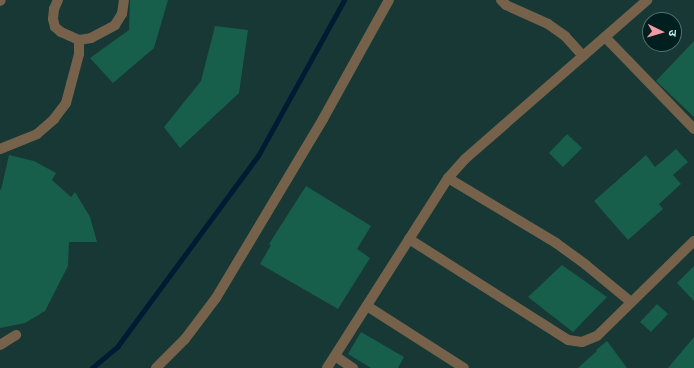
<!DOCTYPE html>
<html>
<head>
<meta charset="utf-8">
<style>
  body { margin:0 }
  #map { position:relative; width:694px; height:368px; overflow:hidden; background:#183836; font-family:"Titillium Web","Noto Sans Devanagari",sans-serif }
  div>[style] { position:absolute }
  .stream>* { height:4.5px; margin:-2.25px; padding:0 2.25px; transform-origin:2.25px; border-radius:2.25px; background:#011a33 }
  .building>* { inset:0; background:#175e4b }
  .minor>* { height:10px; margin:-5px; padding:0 5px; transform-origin:5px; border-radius:5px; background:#76624b }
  span { translate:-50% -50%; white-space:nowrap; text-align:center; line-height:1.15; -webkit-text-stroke:4px #001f1e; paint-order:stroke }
  .north { position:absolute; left:642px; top:12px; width:40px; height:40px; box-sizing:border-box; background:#001f1e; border:1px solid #4d7270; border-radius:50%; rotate:95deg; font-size:11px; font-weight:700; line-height:16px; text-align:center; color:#c1efeb }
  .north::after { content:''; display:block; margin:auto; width:14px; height:18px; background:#f39aa7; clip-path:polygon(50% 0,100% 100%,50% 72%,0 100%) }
</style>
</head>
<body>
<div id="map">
  <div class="stream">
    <div style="left:92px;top:368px;width:33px;rotate:-40deg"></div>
    <div style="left:117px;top:347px;width:237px;rotate:-53.6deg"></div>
    <div style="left:258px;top:156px;width:178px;rotate:-61.1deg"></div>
  </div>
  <div class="building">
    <div style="clip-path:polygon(130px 0,168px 0,154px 48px,113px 83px,90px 58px,129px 30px)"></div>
    <div style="clip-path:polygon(215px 26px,248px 30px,239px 93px,180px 148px,164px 127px,201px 81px)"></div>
    <div style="clip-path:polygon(694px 41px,694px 117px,656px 81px)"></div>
    <div style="clip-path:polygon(567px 134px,582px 148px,563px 167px,549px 153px)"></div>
    <div style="clip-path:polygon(676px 149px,688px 162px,673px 175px,681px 184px,659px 204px,663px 209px,628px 240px,594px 201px,646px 155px,655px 167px)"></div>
    <div style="clip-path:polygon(9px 155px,34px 161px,56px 173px,52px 180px,71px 197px,75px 192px,90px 217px,97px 242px,69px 242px,68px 266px,45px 311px,25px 323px,0 328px,0 189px,1px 190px)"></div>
    <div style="clip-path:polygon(306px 186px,371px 226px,357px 249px,370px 258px,338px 309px,260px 264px,271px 245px,269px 244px)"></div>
    <div style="clip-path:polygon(562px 265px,607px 297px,573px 332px,528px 297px)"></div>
    <div style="clip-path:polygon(694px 266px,694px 301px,677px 283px)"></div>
    <div style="clip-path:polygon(657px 304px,668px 314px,651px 332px,640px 322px)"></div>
    <div style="clip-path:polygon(361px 332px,404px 357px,398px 368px,371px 368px,348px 354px)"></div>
    <div style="clip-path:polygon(694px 337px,694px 368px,668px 368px)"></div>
    <div style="clip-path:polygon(607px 341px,627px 368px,578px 368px,597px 351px,596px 350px)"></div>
  </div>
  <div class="minor">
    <div style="left:58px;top:0;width:10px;rotate:114deg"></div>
    <div style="left:54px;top:9px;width:10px;rotate:96deg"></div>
    <div style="left:53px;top:19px;width:8px;rotate:76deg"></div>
    <div style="left:55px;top:27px;width:8px;rotate:40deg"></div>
    <div style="left:61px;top:32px;width:20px;rotate:24deg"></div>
    <div style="left:501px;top:0;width:7px;rotate:45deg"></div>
    <div style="left:506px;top:5px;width:46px;rotate:24.3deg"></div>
    <div style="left:548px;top:24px;width:21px;rotate:35deg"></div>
    <div style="left:565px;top:36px;width:27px;rotate:48deg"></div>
    <div style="left:0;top:1px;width:1px;rotate:-45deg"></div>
    <div style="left:605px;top:37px;width:128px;rotate:45.9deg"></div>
    <div style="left:0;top:149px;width:40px;rotate:-22deg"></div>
    <div style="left:37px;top:134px;width:23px;rotate:-41deg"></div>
    <div style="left:54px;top:119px;width:20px;rotate:-53deg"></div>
    <div style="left:66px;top:103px;width:51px;rotate:-75.1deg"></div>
    <div style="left:79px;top:54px;width:14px;rotate:-90deg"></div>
    <div style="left:79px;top:40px;width:12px;rotate:-9deg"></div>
    <div style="left:91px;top:38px;width:27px;rotate:-28deg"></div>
    <div style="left:115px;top:25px;width:13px;rotate:-58deg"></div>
    <div style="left:122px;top:14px;width:14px;rotate:-82deg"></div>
    <div style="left:448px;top:178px;width:126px;rotate:31deg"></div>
    <div style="left:556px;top:243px;width:37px;rotate:36deg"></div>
    <div style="left:586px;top:265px;width:58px;rotate:39.4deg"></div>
    <div style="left:409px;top:239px;width:188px;rotate:32.4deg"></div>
    <div style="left:568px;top:340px;width:14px;rotate:8deg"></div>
    <div style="left:582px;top:342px;width:16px;rotate:-22deg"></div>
    <div style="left:597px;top:336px;width:136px;rotate:-44.4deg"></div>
    <div style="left:367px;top:306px;width:115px;rotate:32.6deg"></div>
    <div style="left:0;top:345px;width:19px;rotate:-32deg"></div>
    <div style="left:335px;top:356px;width:22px;rotate:34deg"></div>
    <div style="left:156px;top:368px;width:41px;rotate:-45deg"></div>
    <div style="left:185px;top:339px;width:51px;rotate:-52.9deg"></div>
    <div style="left:216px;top:298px;width:209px;rotate:-59.1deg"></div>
    <div style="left:323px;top:119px;width:136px;rotate:-61deg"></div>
    <div style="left:327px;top:368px;width:225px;rotate:-57.5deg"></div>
    <div style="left:448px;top:178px;width:25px;rotate:-48deg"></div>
    <div style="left:465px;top:159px;width:242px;rotate:-41.1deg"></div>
  </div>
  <div class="north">उ</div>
</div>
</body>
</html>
